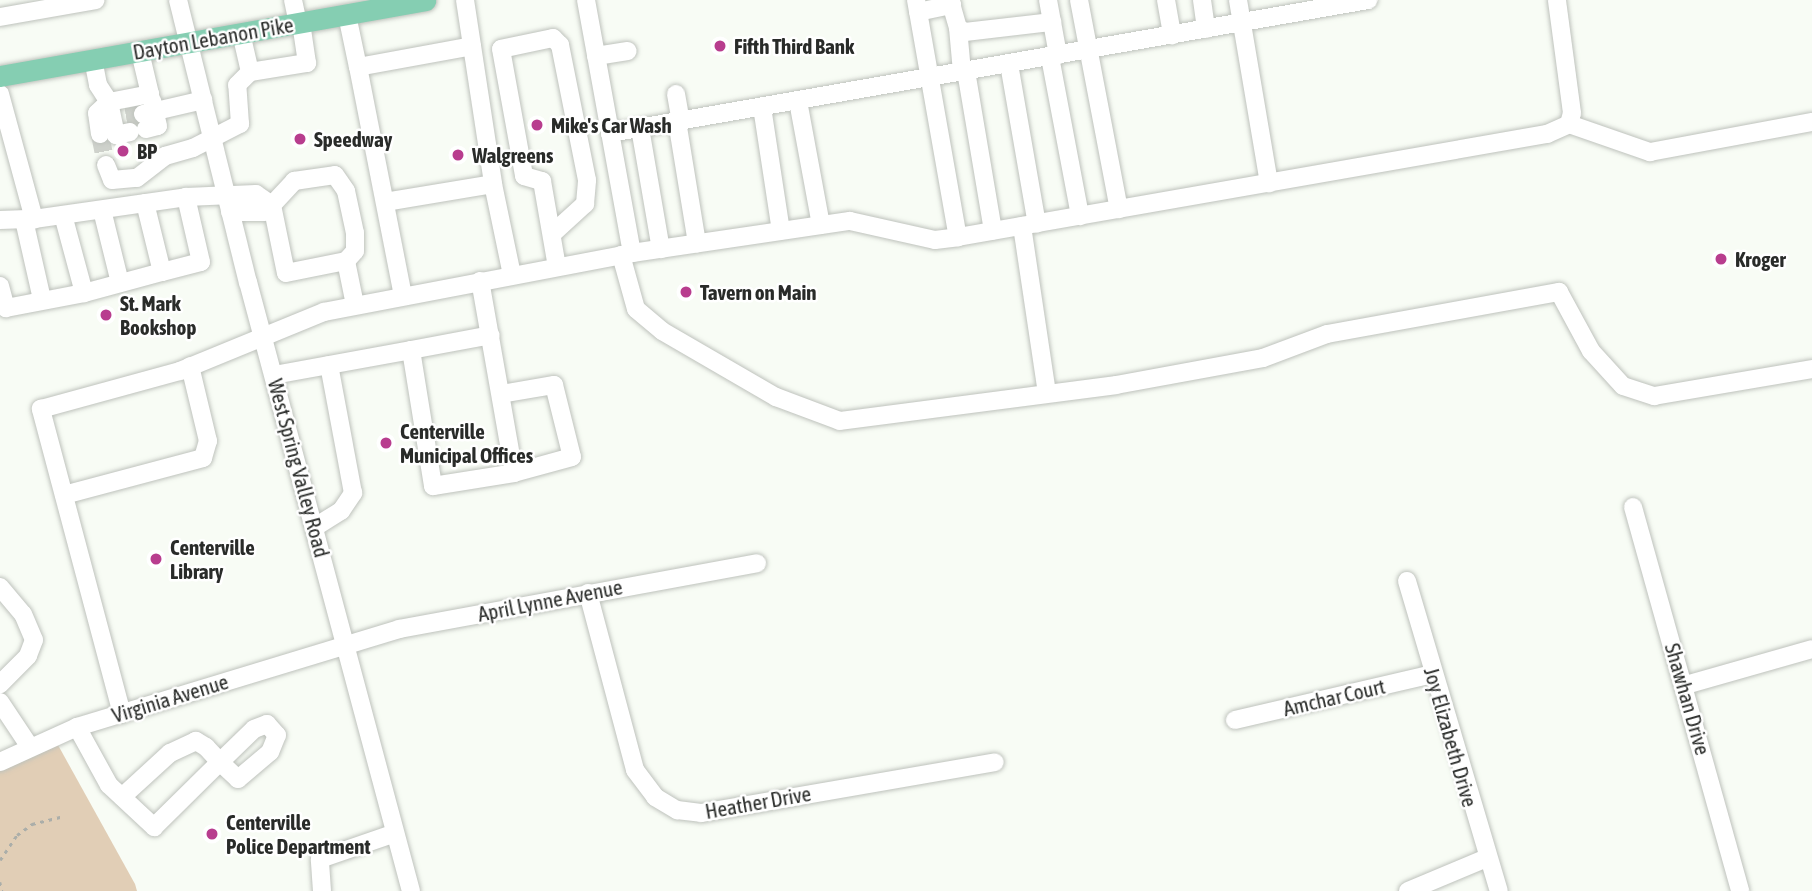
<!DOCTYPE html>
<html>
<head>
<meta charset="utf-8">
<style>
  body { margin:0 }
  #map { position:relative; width:1812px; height:891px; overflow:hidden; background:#f8fcf5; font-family:"Asap Condensed",sans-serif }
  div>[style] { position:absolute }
  .green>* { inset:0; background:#e1ceb6 }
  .minor-tunnel>* { height:18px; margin-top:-9px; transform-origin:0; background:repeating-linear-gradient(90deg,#cfd2cc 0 18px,transparent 0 27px) }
  .path>* { height:2.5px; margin-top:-1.25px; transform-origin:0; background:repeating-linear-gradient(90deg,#abaea9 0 3.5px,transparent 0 8.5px) }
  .roads { filter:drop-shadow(0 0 2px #bec2bc) drop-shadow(0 0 2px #bec2bc) }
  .minor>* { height:18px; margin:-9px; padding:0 9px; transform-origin:9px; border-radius:9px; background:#fff }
  .major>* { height:21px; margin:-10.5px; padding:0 10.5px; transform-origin:10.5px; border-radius:10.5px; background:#85ceb2 }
  .dots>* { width:19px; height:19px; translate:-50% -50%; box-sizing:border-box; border:4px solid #fff; border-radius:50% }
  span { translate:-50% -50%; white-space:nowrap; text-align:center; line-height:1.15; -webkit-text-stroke:5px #fff; paint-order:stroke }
  .street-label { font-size:21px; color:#292b29 }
  .poi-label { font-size:21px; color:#292b29; font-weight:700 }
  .left { translate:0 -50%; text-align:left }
</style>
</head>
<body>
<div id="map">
  <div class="green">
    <div style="clip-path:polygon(53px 736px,135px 884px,137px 891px,0 891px,0 762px)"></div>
  </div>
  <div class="minor-tunnel">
    <div style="left:126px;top:117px;width:17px;rotate:-10deg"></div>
    <div style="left:100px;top:134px;width:32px;rotate:79deg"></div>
  </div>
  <div class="path">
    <div style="left:0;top:860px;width:30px;rotate:-56deg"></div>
    <div style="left:17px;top:835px;width:19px;rotate:-36deg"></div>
    <div style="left:32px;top:824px;width:33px;rotate:-14deg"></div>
    <div style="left:0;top:882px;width:9px;rotate:77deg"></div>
  </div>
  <div class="roads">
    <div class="minor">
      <div style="left:178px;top:0;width:291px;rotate:76.1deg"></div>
      <div style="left:248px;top:282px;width:630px;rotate:75.02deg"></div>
      <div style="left:293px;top:0;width:24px;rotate:78deg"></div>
      <div style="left:465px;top:0;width:186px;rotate:81.3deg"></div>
      <div style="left:586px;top:0;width:257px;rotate:79.7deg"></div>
      <div style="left:916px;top:0;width:241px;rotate:80deg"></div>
      <div style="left:950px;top:0;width:29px;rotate:74deg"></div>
      <div style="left:958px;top:28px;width:8px;rotate:30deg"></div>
      <div style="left:965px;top:32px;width:88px;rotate:-6.6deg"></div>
      <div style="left:1048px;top:0;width:56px;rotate:79.7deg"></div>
      <div style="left:1079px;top:0;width:213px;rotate:79.2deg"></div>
      <div style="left:1166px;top:0;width:36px;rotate:80deg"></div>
      <div style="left:1202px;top:0;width:29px;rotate:82deg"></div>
      <div style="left:1238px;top:0;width:186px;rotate:80.4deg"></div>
      <div style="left:918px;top:12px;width:35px;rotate:-12deg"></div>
      <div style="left:347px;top:15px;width:53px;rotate:78.1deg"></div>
      <div style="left:0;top:17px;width:97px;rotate:-10deg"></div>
      <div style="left:958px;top:28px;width:44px;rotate:84.8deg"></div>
      <div style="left:596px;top:56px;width:32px;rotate:-9deg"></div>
      <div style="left:1050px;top:57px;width:162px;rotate:79.3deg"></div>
      <div style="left:93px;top:59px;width:26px;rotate:79deg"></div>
      <div style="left:98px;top:85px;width:20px;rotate:57deg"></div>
      <div style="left:109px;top:102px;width:42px;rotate:-11deg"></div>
      <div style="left:150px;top:94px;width:43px;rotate:-103.4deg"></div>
      <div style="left:1009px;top:64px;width:162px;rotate:80.1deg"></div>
      <div style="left:966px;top:71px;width:162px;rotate:80.4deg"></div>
      <div style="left:250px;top:72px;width:58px;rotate:-9deg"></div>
      <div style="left:307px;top:63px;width:40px;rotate:-98.5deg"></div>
      <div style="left:0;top:94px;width:130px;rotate:74.8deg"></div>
      <div style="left:34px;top:219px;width:154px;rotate:-8.2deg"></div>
      <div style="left:186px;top:197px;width:70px;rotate:-2.5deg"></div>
      <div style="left:256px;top:194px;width:19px;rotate:35deg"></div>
      <div style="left:272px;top:205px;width:69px;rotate:78.4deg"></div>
      <div style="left:286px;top:273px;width:61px;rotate:-11.3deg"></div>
      <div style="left:346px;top:261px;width:45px;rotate:78.4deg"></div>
      <div style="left:676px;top:94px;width:27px;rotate:80deg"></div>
      <div style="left:798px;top:101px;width:126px;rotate:79.5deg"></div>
      <div style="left:762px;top:107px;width:125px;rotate:81.3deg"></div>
      <div style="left:143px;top:114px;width:62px;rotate:-13.1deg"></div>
      <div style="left:677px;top:121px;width:124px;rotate:80.7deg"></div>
      <div style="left:1569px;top:124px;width:86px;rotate:19.1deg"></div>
      <div style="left:1650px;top:152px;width:165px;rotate:-10.5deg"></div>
      <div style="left:640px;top:128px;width:123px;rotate:80.2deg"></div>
      <div style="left:146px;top:129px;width:12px;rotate:-14deg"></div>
      <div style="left:158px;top:126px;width:26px;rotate:-103deg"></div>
      <div style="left:610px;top:133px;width:770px;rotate:-9.95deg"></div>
      <div style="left:100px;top:134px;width:21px;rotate:-98deg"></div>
      <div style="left:97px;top:113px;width:16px;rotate:-43deg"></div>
      <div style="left:109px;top:102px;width:34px;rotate:78deg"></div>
      <div style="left:116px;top:135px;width:14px;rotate:-12deg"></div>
      <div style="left:106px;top:165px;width:16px;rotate:68deg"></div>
      <div style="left:112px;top:180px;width:25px;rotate:-5deg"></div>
      <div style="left:137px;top:178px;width:36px;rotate:-38deg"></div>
      <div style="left:165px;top:156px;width:29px;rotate:-16deg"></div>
      <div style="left:193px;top:148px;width:53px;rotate:-27.1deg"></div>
      <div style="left:240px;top:124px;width:39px;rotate:-94deg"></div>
      <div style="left:237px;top:85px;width:18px;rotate:-45deg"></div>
      <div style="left:250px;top:72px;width:39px;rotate:-103deg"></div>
      <div style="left:385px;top:202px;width:109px;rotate:-9.5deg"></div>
      <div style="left:493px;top:184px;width:93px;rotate:78.2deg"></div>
      <div style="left:272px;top:205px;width:33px;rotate:-47deg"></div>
      <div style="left:294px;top:181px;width:41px;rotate:-8.3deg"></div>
      <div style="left:335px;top:175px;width:19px;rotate:55deg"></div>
      <div style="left:346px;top:191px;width:43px;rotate:77.9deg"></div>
      <div style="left:355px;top:233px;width:18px;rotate:90deg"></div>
      <div style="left:355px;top:251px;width:13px;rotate:132deg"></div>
      <div style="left:102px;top:210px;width:75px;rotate:76.1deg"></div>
      <div style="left:230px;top:212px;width:34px"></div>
      <div style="left:264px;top:212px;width:7px;rotate:-74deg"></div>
      <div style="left:63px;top:215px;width:81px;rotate:74.9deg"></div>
      <div style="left:84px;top:293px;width:81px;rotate:-15.1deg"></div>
      <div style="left:162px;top:272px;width:71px;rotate:-103.8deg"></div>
      <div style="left:0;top:220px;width:34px;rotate:-2deg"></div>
      <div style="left:24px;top:220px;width:81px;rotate:77.2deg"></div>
      <div style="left:1022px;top:226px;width:169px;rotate:81.5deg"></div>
      <div style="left:552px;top:234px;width:45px;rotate:-42.3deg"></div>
      <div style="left:585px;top:204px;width:24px;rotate:-85deg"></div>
      <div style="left:587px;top:180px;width:138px;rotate:-101.3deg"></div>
      <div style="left:560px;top:45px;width:10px;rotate:-135deg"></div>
      <div style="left:553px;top:38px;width:53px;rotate:168.1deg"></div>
      <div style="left:501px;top:49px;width:129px;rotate:79.7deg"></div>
      <div style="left:524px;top:176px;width:19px;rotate:16deg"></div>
      <div style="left:542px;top:181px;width:87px;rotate:80.1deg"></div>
      <div style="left:621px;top:255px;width:56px;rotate:74.5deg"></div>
      <div style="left:636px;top:309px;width:34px;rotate:40deg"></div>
      <div style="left:662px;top:331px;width:132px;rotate:30.1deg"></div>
      <div style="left:776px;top:397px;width:68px;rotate:20.6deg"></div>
      <div style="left:840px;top:421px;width:278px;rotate:-7.4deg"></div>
      <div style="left:1116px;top:385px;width:149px;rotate:-10.4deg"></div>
      <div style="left:1263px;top:358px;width:68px;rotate:-20.6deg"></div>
      <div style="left:1327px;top:334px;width:236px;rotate:-10.3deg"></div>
      <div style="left:1559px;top:292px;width:67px;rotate:61.5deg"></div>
      <div style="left:1591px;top:351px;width:47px;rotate:47.6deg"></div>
      <div style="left:1623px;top:386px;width:33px;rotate:18deg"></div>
      <div style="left:1654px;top:396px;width:160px;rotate:-9.7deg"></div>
      <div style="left:162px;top:272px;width:40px;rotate:-14.4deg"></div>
      <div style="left:201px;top:262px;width:67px;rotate:-103deg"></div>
      <div style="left:0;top:286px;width:23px;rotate:75deg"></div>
      <div style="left:6px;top:308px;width:79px;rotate:-10.9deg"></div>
      <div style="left:403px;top:296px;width:233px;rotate:-101.1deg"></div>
      <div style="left:358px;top:67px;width:116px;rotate:-10.4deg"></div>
      <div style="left:411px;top:350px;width:81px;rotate:-10.6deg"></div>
      <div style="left:274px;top:375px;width:139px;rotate:-10.3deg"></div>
      <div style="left:411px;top:350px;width:138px;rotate:80.8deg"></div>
      <div style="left:433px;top:486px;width:82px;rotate:-9.1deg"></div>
      <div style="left:514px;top:473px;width:195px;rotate:-100deg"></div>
      <div style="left:501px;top:394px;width:54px;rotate:-9.6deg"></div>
      <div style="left:554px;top:385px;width:74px;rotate:76deg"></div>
      <div style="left:572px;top:457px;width:60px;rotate:164.6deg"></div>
      <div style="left:64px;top:495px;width:144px;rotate:-14.9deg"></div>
      <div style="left:203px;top:458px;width:18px;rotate:-74deg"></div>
      <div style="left:208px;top:441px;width:77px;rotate:-103.5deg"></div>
      <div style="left:1633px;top:507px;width:399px;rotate:74.4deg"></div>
      <div style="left:315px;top:527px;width:31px;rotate:-32deg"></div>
      <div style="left:341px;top:511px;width:22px;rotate:-56deg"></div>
      <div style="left:353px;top:493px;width:130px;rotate:-100.6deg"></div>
      <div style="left:1407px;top:581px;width:323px;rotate:73.5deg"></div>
      <div style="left:0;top:587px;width:35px;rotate:50deg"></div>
      <div style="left:23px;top:614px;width:28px;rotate:67deg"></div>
      <div style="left:34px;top:640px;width:17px;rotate:111deg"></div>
      <div style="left:28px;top:656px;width:40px;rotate:135deg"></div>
      <div style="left:588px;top:593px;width:183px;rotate:75.1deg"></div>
      <div style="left:635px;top:770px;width:34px;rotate:53deg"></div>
      <div style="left:655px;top:797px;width:26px;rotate:31deg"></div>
      <div style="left:677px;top:810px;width:24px;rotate:7deg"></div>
      <div style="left:701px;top:813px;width:298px;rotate:-9.8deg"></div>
      <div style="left:1686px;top:685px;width:131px;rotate:-15.9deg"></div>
      <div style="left:0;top:702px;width:54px;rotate:56.3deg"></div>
      <div style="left:122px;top:714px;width:316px;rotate:-104.9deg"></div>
      <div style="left:41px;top:409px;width:144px;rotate:-15.3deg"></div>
      <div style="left:180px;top:371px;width:156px;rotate:-22.3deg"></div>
      <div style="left:324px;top:312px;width:314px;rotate:-10.8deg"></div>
      <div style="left:632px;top:253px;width:220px;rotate:-8.4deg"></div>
      <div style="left:850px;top:221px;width:87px;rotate:12.6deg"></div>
      <div style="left:935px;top:240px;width:23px;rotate:-7deg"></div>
      <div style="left:958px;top:237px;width:598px;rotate:-9.92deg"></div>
      <div style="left:1547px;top:134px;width:24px;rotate:-24deg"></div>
      <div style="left:1569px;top:124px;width:11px;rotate:-75deg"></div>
      <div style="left:1572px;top:113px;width:114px;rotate:-97.6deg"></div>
      <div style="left:1235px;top:720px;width:203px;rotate:-13.1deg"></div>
      <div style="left:77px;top:727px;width:66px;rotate:61.1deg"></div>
      <div style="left:109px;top:785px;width:62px;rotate:43deg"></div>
      <div style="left:154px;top:827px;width:93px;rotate:-44.6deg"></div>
      <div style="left:220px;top:762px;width:47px;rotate:-44.1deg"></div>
      <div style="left:254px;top:729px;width:14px;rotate:-21deg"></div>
      <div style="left:267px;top:724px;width:15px;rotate:48deg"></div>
      <div style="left:277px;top:735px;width:18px;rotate:112deg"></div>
      <div style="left:270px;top:752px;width:42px;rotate:139.8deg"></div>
      <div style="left:238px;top:779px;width:25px;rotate:-137deg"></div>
      <div style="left:220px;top:762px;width:21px;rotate:-133deg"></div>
      <div style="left:206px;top:747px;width:12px;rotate:-149deg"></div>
      <div style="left:196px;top:741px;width:29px;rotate:155deg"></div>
      <div style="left:170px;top:753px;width:65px;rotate:137.5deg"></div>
      <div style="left:0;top:762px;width:85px;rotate:-24.4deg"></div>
      <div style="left:77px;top:727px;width:337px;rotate:-16.9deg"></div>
      <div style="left:399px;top:629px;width:364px;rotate:-10.4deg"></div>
      <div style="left:322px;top:891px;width:32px;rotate:-94deg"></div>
      <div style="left:320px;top:859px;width:79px;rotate:-19.1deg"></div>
      <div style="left:1408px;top:891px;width:86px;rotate:-22.7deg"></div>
    </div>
    <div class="major">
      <div style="left:0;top:76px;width:432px;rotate:-10.1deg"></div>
    </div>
  </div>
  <div class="dots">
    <div style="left:720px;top:46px;background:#b83d8e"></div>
    <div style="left:537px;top:125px;background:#b83d8e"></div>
    <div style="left:300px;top:139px;background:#b83d8e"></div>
    <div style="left:123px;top:151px;background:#b83d8e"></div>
    <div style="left:458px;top:155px;background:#b83d8e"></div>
    <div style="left:1721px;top:259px;background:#b83d8e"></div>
    <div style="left:686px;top:292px;background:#b83d8e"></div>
    <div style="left:106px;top:315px;background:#b83d8e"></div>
    <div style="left:386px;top:443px;background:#b83d8e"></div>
    <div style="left:156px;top:559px;background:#b83d8e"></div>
    <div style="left:212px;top:834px;background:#b83d8e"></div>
  </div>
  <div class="street-label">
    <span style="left:213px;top:38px;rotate:-10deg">Dayton Lebanon Pike</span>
    <span style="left:299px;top:468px;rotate:75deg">West Spring Valley Road</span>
    <span style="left:550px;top:600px;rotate:-11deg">April Lynne Avenue</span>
    <span style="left:1334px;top:697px;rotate:-13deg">Amchar Court</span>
    <span style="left:170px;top:698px;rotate:-17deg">Virginia Avenue</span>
    <span style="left:1688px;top:699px;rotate:74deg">Shawhan Drive</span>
    <span style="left:1451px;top:737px;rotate:74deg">Joy Elizabeth Drive</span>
    <span style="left:758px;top:802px;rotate:-10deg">Heather Drive</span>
  </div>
  <div class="poi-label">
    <span class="left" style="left:734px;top:46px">Fifth Third Bank</span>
    <span class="left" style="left:551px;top:125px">Mike's Car Wash</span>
    <span class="left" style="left:314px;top:139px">Speedway</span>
    <span class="left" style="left:137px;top:151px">BP</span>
    <span class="left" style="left:472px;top:155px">Walgreens</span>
    <span class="left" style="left:1735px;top:259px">Kroger</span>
    <span class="left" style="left:700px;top:292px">Tavern on Main</span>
    <span class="left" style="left:120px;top:315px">St. Mark<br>Bookshop</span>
    <span class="left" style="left:400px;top:443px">Centerville<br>Municipal Offices</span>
    <span class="left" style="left:170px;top:559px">Centerville<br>Library</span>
    <span class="left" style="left:226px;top:834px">Centerville<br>Police Department</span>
  </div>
</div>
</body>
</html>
